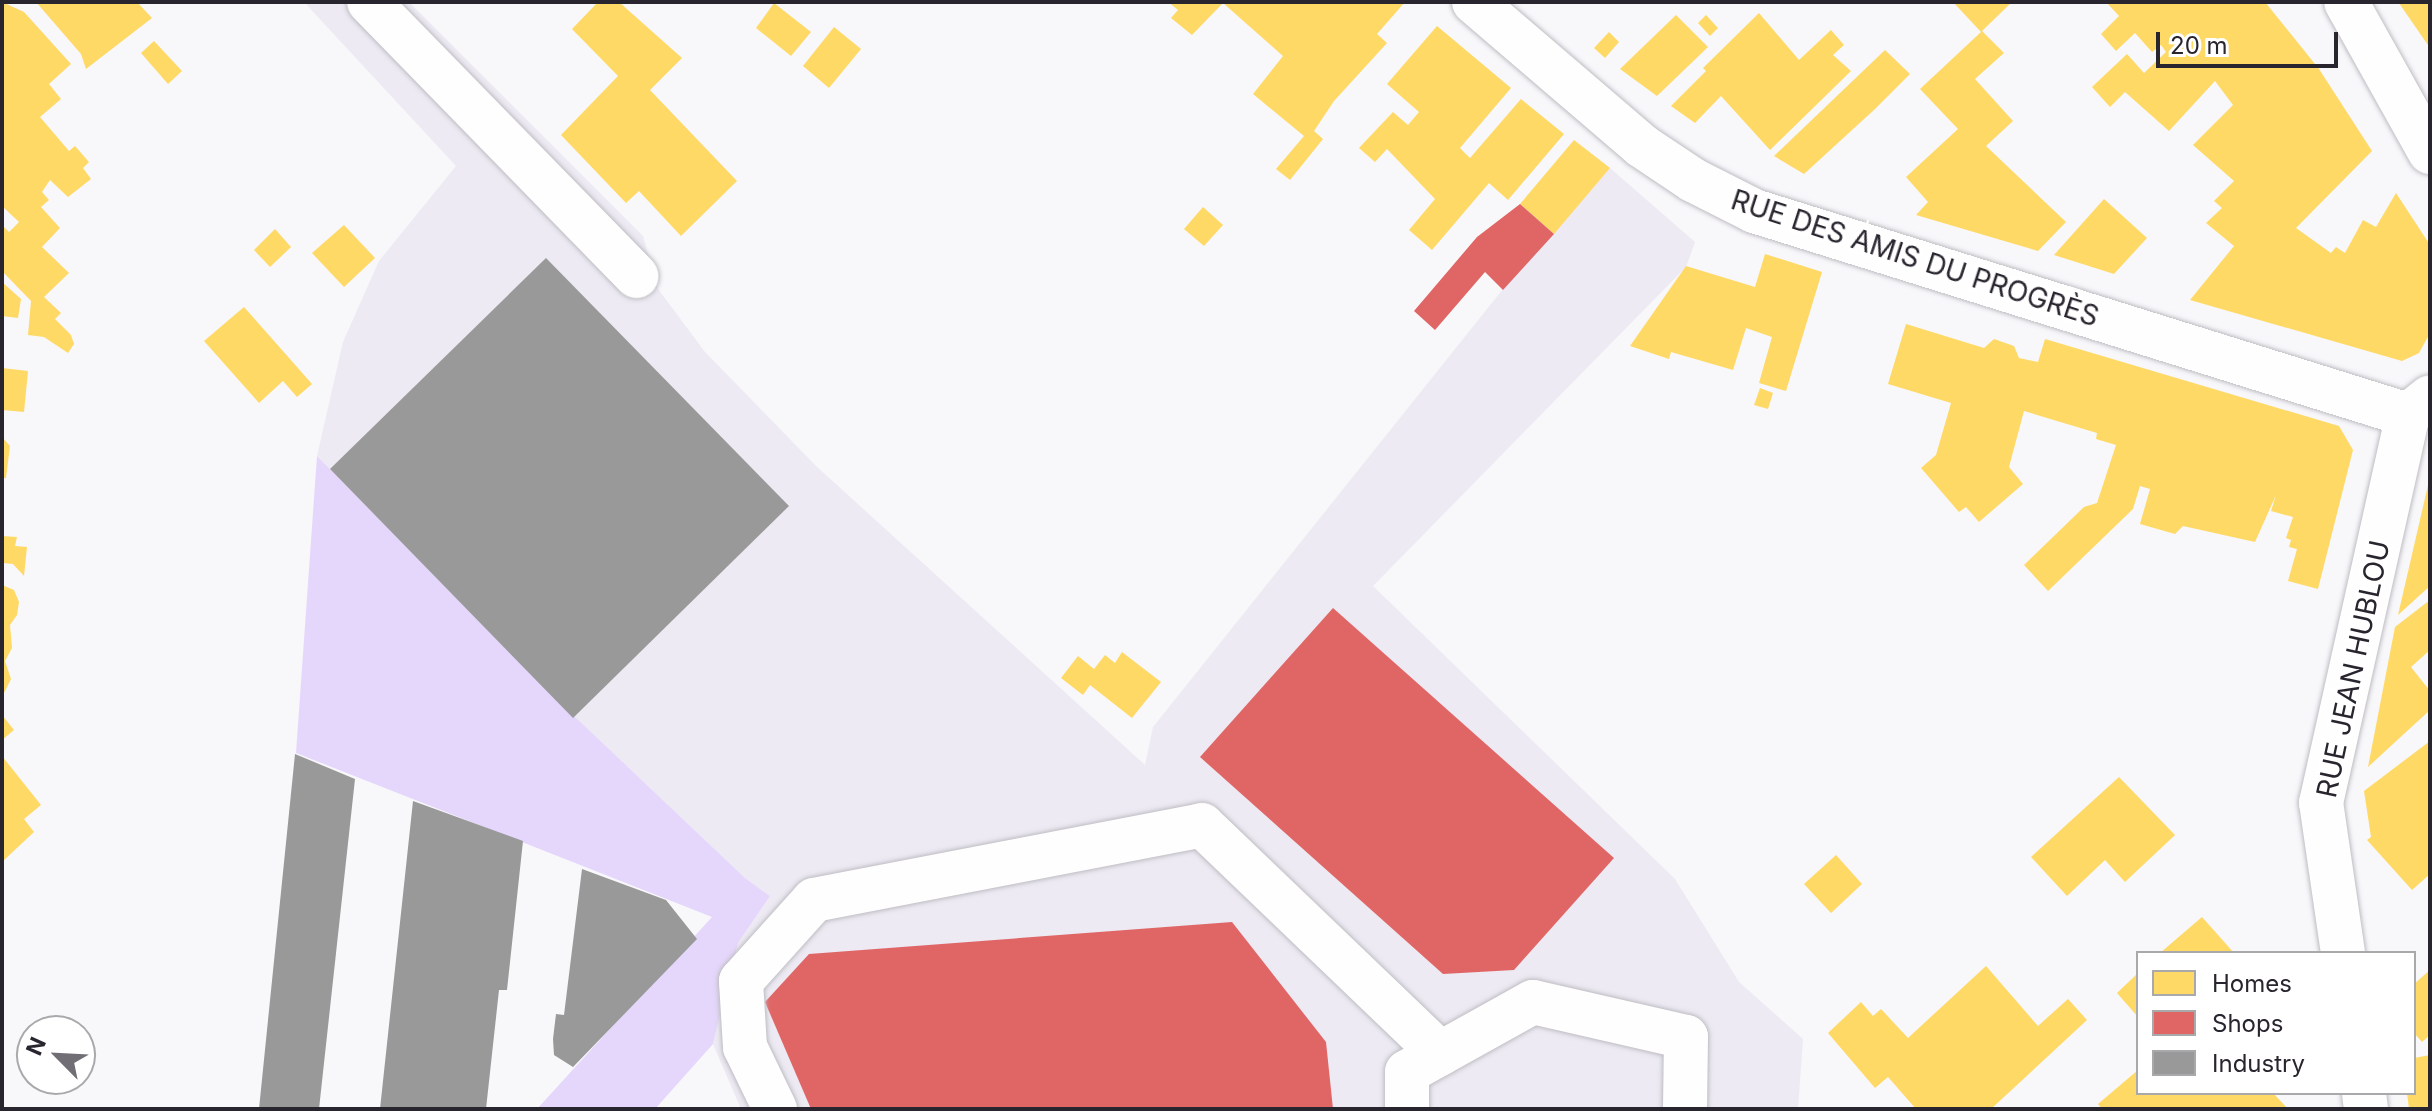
<!DOCTYPE html>
<html>
<head>
<meta charset="utf-8">
<style>
  body { margin:0 }
  #map { position:relative; width:2432px; height:1111px; overflow:hidden; background:#f8f7fa; font-family:Inter,sans-serif }
  div>[style] { position:absolute }
  .built>* { inset:0; background:#edeaf3 }
  .green>* { inset:0; background:#e5d7fb }
  .homes>* { inset:0; background:#ffd966 }
  .shops>* { inset:0; background:#e06666 }
  .industry>* { inset:0; background:#999 }
  .roads { filter:drop-shadow(0 0 2px #bfbdc3) drop-shadow(0 0 2px #bfbdc3) }
  .minor>* { height:44px; margin:-22px; padding:0 22px; transform-origin:22px; border-radius:22px; background:#fefefe }
  span { translate:-50% -50%; white-space:nowrap; text-align:center; line-height:1.15; -webkit-text-stroke:8px #fff; paint-order:stroke }
  .street-label { font-size:28px; color:#29252e }
  .frame { position:absolute; inset:0; border:4px solid #29252e; pointer-events:none }
  .legend { position:absolute; left:2136px; top:951px; width:280px; height:144px; box-sizing:border-box; background:#fff; border:2px solid #a9a8ab; margin:0; padding:10px 14px; list-style:none; font-size:24px; color:#29252e }
  .legend li { display:flex; align-items:center; gap:16px; height:40px }
  .legend b { width:40px; border:2px solid #a9a8ab }
  .north { position:absolute; left:16px; top:1015px; width:80px; height:80px; box-sizing:border-box; background:#fff; border:2px solid #a9a8ab; border-radius:50%; rotate:294deg; font-size:22px; font-weight:700; line-height:32px; text-align:center; color:#29252e }
  .north::after { content:''; display:block; margin:auto; width:28px; height:36px; background:#716e75; clip-path:polygon(50% 0,100% 100%,50% 72%,0 100%) }
  .scale { position:absolute; left:2156px; top:32px; width:182px; height:36px; box-sizing:border-box; border:4px solid #29252e; border-top:0; padding-left:10px; font-size:24px; line-height:28px; white-space:nowrap; color:#29252e; -webkit-text-stroke:6px #fff; paint-order:stroke }
</style>
</head>
<body>
<div id="map">
  <div class="built">
    <div style="clip-path:polygon(304px 2px,409px 2px,643px 236px,658px 289px,705px 352px,816px 466px,1145px 765px,1153px 727px,1503px 289px,1610px 168px,1695px 242px,1686px 267px,1373px 586px,1675px 879px,1739px 982px,1803px 1039px,1798px 1109px,741px 1109px,713px 1044px,738px 943px,770px 896px,745px 878px,571px 713px,317px 456px,343px 342px,379px 261px,456px 166px)"></div>
  </div>
  <div class="green">
    <div style="clip-path:polygon(317px 456px,571px 713px,745px 878px,770px 896px,738px 943px,713px 1044px,655px 1109px,537px 1109px,712px 917px,296px 753px)"></div>
  </div>
  <div class="homes">
    <div style="clip-path:polygon(2px 2px,24px 12px,71px 64px,49px 84px,61px 99px,40px 117px,69px 151px,75px 146px,89px 162px,83px 168px,91px 179px,68px 197px,50px 180px,42px 192px,49px 200px,41px 207px,60px 228px,42px 247px,69px 273px,44px 297px,61px 313px,55px 319px,71px 335px,74px 344px,68px 353px,44px 337px,28px 335px,31px 301px,2px 271px,2px 225px,9px 232px,19px 222px,2px 206px)"></div>
    <div style="clip-path:polygon(36px 2px,137px 2px,152px 18px,86px 69px,81px 54px)"></div>
    <div style="clip-path:polygon(598px 2px,619px 2px,682px 58px,650px 90px,737px 181px,681px 236px,639px 191px,626px 203px,561px 135px,618px 76px,572px 29px)"></div>
    <div style="clip-path:polygon(1168px 2px,1405px 2px,1377px 34px,1387px 43px,1334px 101px,1314px 131px,1323px 139px,1290px 180px,1276px 169px,1304px 136px,1253px 94px,1283px 56px,1223px 3px,1192px 35px,1171px 18px,1178px 10px)"></div>
    <div style="clip-path:polygon(1953px 2px,2012px 2px,1982px 31px,2004px 53px,1975px 79px,2013px 121px,1986px 146px,2066px 222px,2038px 251px,1916px 215px,1928px 202px,1906px 177px,1958px 129px,1920px 89px,1981px 32px)"></div>
    <div style="clip-path:polygon(2106px 2px,2265px 2px,2319px 69px,2372px 151px,2296px 228px,2331px 253px,2336px 247px,2345px 253px,2363px 220px,2376px 227px,2396px 193px,2430px 245px,2430px 333px,2419px 353px,2402px 361px,2190px 300px,2234px 246px,2206px 223px,2222px 208px,2214px 201px,2234px 181px,2193px 145px,2233px 105px,2215px 81px,2169px 131px,2125px 92px,2110px 107px,2092px 87px,2127px 54px,2144px 73px,2166px 52px,2161px 45px,2152px 52px,2135px 33px,2116px 51px,2101px 34px,2119px 16px)"></div>
    <div style="clip-path:polygon(2398px 2px,2430px 2px,2430px 48px,2401px 6px)"></div>
    <div style="clip-path:polygon(774px 3px,811px 32px,791px 56px,756px 28px)"></div>
    <div style="clip-path:polygon(1759px 13px,1799px 60px,1831px 30px,1844px 45px,1833px 55px,1851px 71px,1770px 150px,1721px 96px,1695px 123px,1671px 106px,1706px 71px,1703px 68px)"></div>
    <div style="clip-path:polygon(1676px 15px,1708px 47px,1657px 96px,1620px 69px)"></div>
    <div style="clip-path:polygon(1706px 15px,1718px 28px,1710px 36px,1698px 23px)"></div>
    <div style="clip-path:polygon(1437px 26px,1511px 88px,1460px 148px,1470px 158px,1521px 99px,1564px 134px,1508px 200px,1489px 183px,1432px 250px,1409px 230px,1435px 199px,1387px 149px,1375px 162px,1359px 148px,1393px 112px,1408px 125px,1419px 112px,1387px 84px)"></div>
    <div style="clip-path:polygon(834px 27px,861px 49px,829px 88px,803px 66px)"></div>
    <div style="clip-path:polygon(1609px 32px,1619px 42px,1605px 58px,1594px 48px)"></div>
    <div style="clip-path:polygon(154px 41px,182px 71px,168px 84px,141px 53px)"></div>
    <div style="clip-path:polygon(1885px 50px,1910px 74px,1875px 109px,1804px 174px,1774px 156px)"></div>
    <div style="clip-path:polygon(1574px 140px,1610px 168px,1554px 234px,1520px 204px)"></div>
    <div style="clip-path:polygon(2104px 199px,2147px 238px,2114px 274px,2054px 255px)"></div>
    <div style="clip-path:polygon(1203px 207px,1223px 225px,1204px 246px,1184px 229px)"></div>
    <div style="clip-path:polygon(344px 225px,375px 258px,344px 287px,312px 253px)"></div>
    <div style="clip-path:polygon(275px 229px,291px 247px,270px 267px,254px 250px)"></div>
    <div style="clip-path:polygon(1765px 254px,1822px 272px,1786px 391px,1759px 383px,1772px 337px,1746px 328px,1733px 370px,1671px 352px,1669px 359px,1630px 346px,1686px 266px,1755px 287px)"></div>
    <div style="clip-path:polygon(2px 282px,21px 299px,18px 318px,2px 316px)"></div>
    <div style="clip-path:polygon(244px 307px,312px 384px,297px 397px,283px 381px,259px 403px,204px 341px)"></div>
    <div style="clip-path:polygon(1906px 324px,1984px 348px,1994px 339px,2014px 346px,2019px 358px,2038px 362px,2045px 339px,2339px 426px,2353px 450px,2318px 589px,2288px 581px,2297px 549px,2289px 547px,2291px 540px,2286px 538px,2293px 517px,2271px 511px,2276px 495px,2255px 542px,2183px 526px,2175px 534px,2140px 524px,2150px 489px,2140px 486px,2133px 509px,2048px 591px,2024px 565px,2084px 507px,2097px 503px,2116px 445px,2096px 439px,2097px 433px,2024px 411px,2009px 467px,2023px 484px,1979px 522px,1966px 507px,1959px 512px,1921px 468px,1936px 455px,1951px 403px,1888px 384px)"></div>
    <div style="clip-path:polygon(2px 368px,28px 371px,24px 412px,2px 410px)"></div>
    <div style="clip-path:polygon(1760px 388px,1773px 393px,1768px 409px,1754px 405px)"></div>
    <div style="clip-path:polygon(2px 437px,10px 446px,6px 478px,2px 478px)"></div>
    <div style="clip-path:polygon(2429px 481px,2430px 586px,2398px 615px)"></div>
    <div style="clip-path:polygon(2px 536px,17px 537px,15px 546px,27px 547px,24px 576px,13px 564px,2px 563px)"></div>
    <div style="clip-path:polygon(2px 585px,14px 590px,19px 602px,17px 615px,10px 625px,12px 648px,5px 661px,11px 679px,2px 697px)"></div>
    <div style="clip-path:polygon(2430px 600px,2430px 650px,2411px 667px,2430px 691px,2430px 710px,2368px 767px,2395px 627px)"></div>
    <div style="clip-path:polygon(1122px 652px,1161px 682px,1132px 718px,1090px 685px,1083px 695px,1061px 678px,1078px 656px,1094px 669px,1105px 655px,1115px 663px)"></div>
    <div style="clip-path:polygon(2px 715px,14px 730px,2px 740px)"></div>
    <div style="clip-path:polygon(2430px 741px,2430px 874px,2412px 890px,2367px 840px,2371px 837px,2364px 791px)"></div>
    <div style="clip-path:polygon(2px 756px,41px 805px,24px 819px,34px 832px,2px 862px)"></div>
    <div style="clip-path:polygon(2119px 777px,2175px 835px,2125px 882px,2105px 860px,2067px 896px,2031px 857px)"></div>
    <div style="clip-path:polygon(1836px 855px,1862px 884px,1831px 913px,1804px 884px)"></div>
    <div style="clip-path:polygon(2202px 917px,2234px 953px,2160px 953px)"></div>
    <div style="clip-path:polygon(1986px 966px,2038px 1026px,2068px 999px,2087px 1020px,1991px 1109px,1916px 1109px,1888px 1077px,1875px 1088px,1828px 1033px,1861px 1002px,1873px 1016px,1881px 1009px,1908px 1038px)"></div>
    <div style="clip-path:polygon(2430px 970px,2430px 1035px,2422px 1042px,2414px 1033px,2414px 984px)"></div>
    <div style="clip-path:polygon(2138px 973px,2138px 1017px,2117px 993px)"></div>
    <div style="clip-path:polygon(2430px 1055px,2430px 1109px,2409px 1109px,2407px 1093px,2414px 1093px,2414px 1058px)"></div>
    <div style="clip-path:polygon(2138px 1070px,2138px 1093px,2273px 1093px,2288px 1109px,2102px 1109px,2098px 1104px)"></div>
  </div>
  <div class="shops">
    <div style="clip-path:polygon(1520px 204px,1554px 234px,1503px 290px,1485px 272px,1435px 330px,1414px 311px,1477px 237px)"></div>
    <div style="clip-path:polygon(1333px 608px,1614px 858px,1514px 970px,1443px 974px,1200px 757px)"></div>
    <div style="clip-path:polygon(1232px 922px,1326px 1042px,1333px 1109px,811px 1109px,765px 1002px,809px 954px)"></div>
  </div>
  <div class="industry">
    <div style="clip-path:polygon(546px 258px,789px 506px,573px 718px,330px 469px)"></div>
    <div style="clip-path:polygon(295px 754px,355px 779px,319px 1109px,259px 1109px)"></div>
    <div style="clip-path:polygon(413px 801px,523px 841px,507px 990px,499px 990px,486px 1109px,380px 1109px)"></div>
    <div style="clip-path:polygon(582px 869px,666px 900px,697px 939px,573px 1067px,554px 1055px,553px 1039px,556px 1014px,564px 1015px)"></div>
  </div>
  <div class="roads">
    <div class="minor">
      <div style="left:369px;top:2px;width:383px;rotate:45.7deg"></div>
      <div style="left:1474px;top:2px;width:221px;rotate:40.6deg"></div>
      <div style="left:1642px;top:146px;width:61px;rotate:33.7deg"></div>
      <div style="left:1693px;top:180px;width:68px;rotate:26.9deg"></div>
      <div style="left:1754px;top:211px;width:685px;rotate:17.32deg"></div>
      <div style="left:2346px;top:2px;width:172px;rotate:60.8deg"></div>
      <div style="left:2343px;top:953px;width:152px;rotate:-98.3deg"></div>
      <div style="left:2321px;top:803px;width:398px;rotate:-77.4deg"></div>
      <div style="left:2408px;top:415px;width:28px;rotate:-39deg"></div>
      <div style="left:2364px;top:1093px;width:16px;rotate:83deg"></div>
      <div style="left:775px;top:1109px;width:69px;rotate:-115.8deg"></div>
      <div style="left:745px;top:1047px;width:66px;rotate:-93.5deg"></div>
      <div style="left:741px;top:981px;width:109px;rotate:-48deg"></div>
      <div style="left:814px;top:900px;width:395px;rotate:-10.9deg"></div>
      <div style="left:1202px;top:825px;width:330px;rotate:43.8deg"></div>
      <div style="left:1407px;top:1109px;width:37px;rotate:-90deg"></div>
      <div style="left:1407px;top:1072px;width:144px;rotate:-29.1deg"></div>
      <div style="left:1533px;top:1002px;width:157px;rotate:12.9deg"></div>
      <div style="left:1686px;top:1037px;width:72px;rotate:90.8deg"></div>
    </div>
  </div>
  <div class="street-label">
    <span style="left:1915px;top:258px;rotate:18deg">RUE DES AMIS DU PROGRÈS</span>
    <span style="left:2353px;top:669px;rotate:-78deg">RUE JEAN HUBLOU</span>
  </div>
  <div class="frame"></div>
  <ul class="legend">
  <li><b style="height:22px;background:#ffd966"></b>Homes</li>
  <li><b style="height:22px;background:#e06666"></b>Shops</li>
  <li><b style="height:22px;background:#999"></b>Industry</li>
  </ul>
  <div class="north">N</div>
  <div class="scale">20 m</div>
</div>
</body>
</html>
